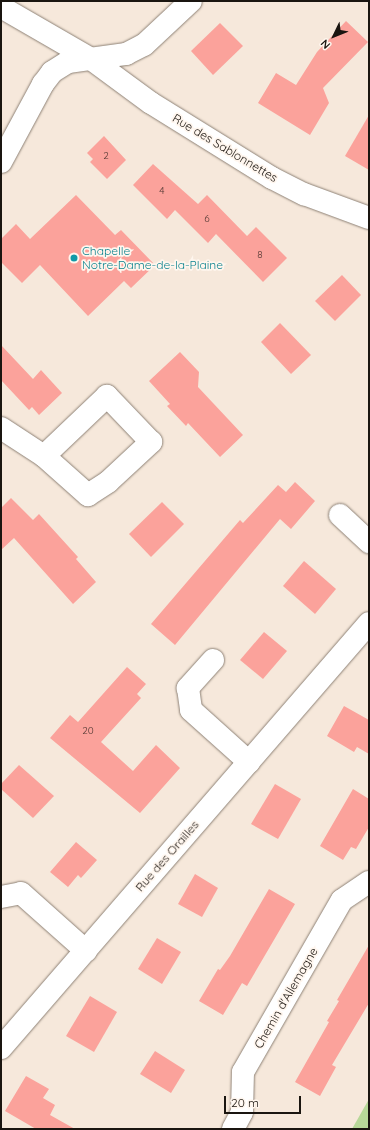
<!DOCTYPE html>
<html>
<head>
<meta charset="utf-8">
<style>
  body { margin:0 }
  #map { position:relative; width:370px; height:1130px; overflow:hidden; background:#f6e8db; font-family:Quicksand,sans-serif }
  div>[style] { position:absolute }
  .green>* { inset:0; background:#b7d798 }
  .building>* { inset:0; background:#fba29b }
  .roads { filter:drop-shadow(0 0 1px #8e8276) drop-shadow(0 0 1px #8e8276) }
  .minor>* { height:22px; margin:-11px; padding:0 11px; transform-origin:11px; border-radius:11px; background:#fff }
  .secondary>* { height:22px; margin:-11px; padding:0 11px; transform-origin:11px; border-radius:11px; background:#fff }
  .dots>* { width:11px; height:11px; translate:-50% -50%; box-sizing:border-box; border:2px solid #fff6ee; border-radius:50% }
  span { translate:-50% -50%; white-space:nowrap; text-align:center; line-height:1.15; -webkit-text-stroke:3.5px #fff6ee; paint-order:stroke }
  .number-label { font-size:10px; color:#523833 }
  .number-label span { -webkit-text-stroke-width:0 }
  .street-label { font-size:12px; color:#1a1510 }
  .culture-label { font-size:12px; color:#0d838f }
  .left { translate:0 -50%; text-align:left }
  .frame { position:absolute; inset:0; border:2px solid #1a1510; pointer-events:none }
  .north { position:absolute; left:314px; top:16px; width:40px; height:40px; -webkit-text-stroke:3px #fff6ee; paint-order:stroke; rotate:227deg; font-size:11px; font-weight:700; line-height:16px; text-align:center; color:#1a1510 }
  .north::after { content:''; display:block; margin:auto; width:14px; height:18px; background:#1a1510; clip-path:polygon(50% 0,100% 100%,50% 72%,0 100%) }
  .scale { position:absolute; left:224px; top:1096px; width:77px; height:18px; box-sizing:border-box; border:2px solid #1a1510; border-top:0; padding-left:5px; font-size:12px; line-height:14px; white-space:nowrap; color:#1a1510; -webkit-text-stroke:3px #fff6ee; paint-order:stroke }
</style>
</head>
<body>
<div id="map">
  <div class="green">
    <div style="clip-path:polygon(369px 1099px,369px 1129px,352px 1129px)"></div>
  </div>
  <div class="building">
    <div style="clip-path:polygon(346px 21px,368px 42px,323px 88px,329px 103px,310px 135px,258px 103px,276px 73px,296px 85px,317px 52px)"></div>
    <div style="clip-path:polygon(220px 23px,243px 46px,213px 75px,191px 51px)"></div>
    <div style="clip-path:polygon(369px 115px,369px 170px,345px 156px)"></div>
    <div style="clip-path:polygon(104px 136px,126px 160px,107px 179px,90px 162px,93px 159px,87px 153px)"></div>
    <div style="clip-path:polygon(153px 164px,198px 204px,207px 195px,247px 236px,256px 227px,287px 258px,263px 282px,216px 234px,208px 243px,175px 210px,167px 219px,133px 185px)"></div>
    <div style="clip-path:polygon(76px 195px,115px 235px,121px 230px,155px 265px,131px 288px,124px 281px,88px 316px,40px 265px,22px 283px,1px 262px,1px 239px,16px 224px,30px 239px)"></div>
    <div style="clip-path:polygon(342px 275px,361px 295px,335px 321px,315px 301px)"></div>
    <div style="clip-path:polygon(280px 323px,311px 355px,291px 374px,261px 342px)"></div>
    <div style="clip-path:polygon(1px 345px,33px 379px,41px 370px,62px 393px,39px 415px,32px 407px,29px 410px,1px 380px)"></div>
    <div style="clip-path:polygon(180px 352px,199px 372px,198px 387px,243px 435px,220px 457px,188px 423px,186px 426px,167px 406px,170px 404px,149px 381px)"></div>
    <div style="clip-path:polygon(295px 482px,315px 501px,291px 529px,280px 519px,175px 645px,151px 624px,240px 520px,243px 523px,278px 485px,286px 492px)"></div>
    <div style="clip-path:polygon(11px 498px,33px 520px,39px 514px,78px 557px,76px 559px,96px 582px,73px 604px,14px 538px,1px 550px,1px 508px)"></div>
    <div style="clip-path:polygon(162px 502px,184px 524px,151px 557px,129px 534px)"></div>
    <div style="clip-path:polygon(304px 561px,336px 589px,315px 614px,283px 586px)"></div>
    <div style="clip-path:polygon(264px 632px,287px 651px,263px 679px,240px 660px)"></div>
    <div style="clip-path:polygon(127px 667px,146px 684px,137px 694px,141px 698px,101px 742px,133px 771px,156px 745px,180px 768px,140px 813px,50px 738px,70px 715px,78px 722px)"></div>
    <div style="clip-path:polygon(344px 706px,369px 720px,369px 754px,357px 747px,354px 752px,327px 736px)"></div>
    <div style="clip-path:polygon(19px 765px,54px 796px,33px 818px,1px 789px,1px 784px)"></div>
    <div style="clip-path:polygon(275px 784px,301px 799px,278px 839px,251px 824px)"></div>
    <div style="clip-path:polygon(353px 789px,369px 799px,369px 827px,356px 849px,351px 847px,343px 860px,320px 846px)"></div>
    <div style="clip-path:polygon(76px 842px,97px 860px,81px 878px,78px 875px,68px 887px,50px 872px)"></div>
    <div style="clip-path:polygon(195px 874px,218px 888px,202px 917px,178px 904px)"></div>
    <div style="clip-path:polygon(269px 889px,295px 904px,247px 986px,242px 983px,223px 1015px,199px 1001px,218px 969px,220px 970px,230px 956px)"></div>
    <div style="clip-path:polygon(157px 938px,181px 952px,162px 984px,138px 969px)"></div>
    <div style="clip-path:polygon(369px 945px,369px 1003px,332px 1065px,336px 1067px,320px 1096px,295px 1082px,329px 1022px,327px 1021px,339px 1001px,337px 1000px)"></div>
    <div style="clip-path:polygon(90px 996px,117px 1012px,94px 1052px,66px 1036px)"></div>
    <div style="clip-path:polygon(155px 1051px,185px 1070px,171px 1093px,140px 1074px)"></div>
    <div style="clip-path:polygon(26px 1076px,49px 1089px,43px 1098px,55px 1105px,50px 1115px,75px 1129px,36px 1129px,5px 1111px)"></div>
  </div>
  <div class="roads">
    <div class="minor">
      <div style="left:1px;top:7px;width:104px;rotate:30deg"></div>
      <div style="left:91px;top:59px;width:74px;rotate:36.3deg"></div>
      <div style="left:151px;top:103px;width:142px;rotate:31.8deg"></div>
      <div style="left:272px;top:178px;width:36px;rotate:27deg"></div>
      <div style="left:304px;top:194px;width:69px;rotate:20.3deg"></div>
      <div style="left:1px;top:428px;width:51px;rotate:33.1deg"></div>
      <div style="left:44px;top:456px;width:59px;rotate:41.6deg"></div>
      <div style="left:88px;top:495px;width:24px;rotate:-33deg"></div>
      <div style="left:108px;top:482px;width:59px;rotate:-42.9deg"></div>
      <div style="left:151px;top:442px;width:64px;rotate:-133.7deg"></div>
      <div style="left:107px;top:396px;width:87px;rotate:136.4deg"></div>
      <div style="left:340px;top:515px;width:40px;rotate:43deg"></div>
      <div style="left:213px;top:660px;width:38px;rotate:132deg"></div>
      <div style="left:188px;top:688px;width:22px;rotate:82deg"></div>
      <div style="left:191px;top:710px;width:78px;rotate:41.9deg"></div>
      <div style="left:1px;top:897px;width:20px;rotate:-11deg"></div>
      <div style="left:21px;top:893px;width:87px;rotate:41.7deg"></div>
      <div style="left:1px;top:1048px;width:562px;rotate:-49.11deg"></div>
      <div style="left:233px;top:1129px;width:19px;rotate:-62deg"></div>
      <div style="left:242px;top:1112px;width:40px;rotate:-88.6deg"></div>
      <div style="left:243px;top:1072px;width:198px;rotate:-60.1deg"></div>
      <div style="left:342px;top:900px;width:32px;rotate:-34deg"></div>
    </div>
    <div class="secondary">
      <div style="left:1px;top:162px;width:89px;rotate:-61.7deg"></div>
      <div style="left:43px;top:84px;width:15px;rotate:-53deg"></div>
      <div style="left:52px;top:72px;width:19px;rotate:-32deg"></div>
      <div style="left:68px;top:62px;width:59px;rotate:-7.9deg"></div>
      <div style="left:126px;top:54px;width:20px;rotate:-27deg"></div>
      <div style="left:144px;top:45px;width:64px;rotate:-43.1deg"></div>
    </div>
  </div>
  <div class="dots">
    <div style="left:74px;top:258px;background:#0f9aa8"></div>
  </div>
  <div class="number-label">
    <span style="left:106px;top:156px">2</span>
    <span style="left:162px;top:191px">4</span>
    <span style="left:207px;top:219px">6</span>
    <span style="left:260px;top:255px">8</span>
    <span style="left:88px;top:731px">20</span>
  </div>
  <div class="street-label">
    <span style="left:225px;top:148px;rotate:31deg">Rue des Sablonnettes</span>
    <span style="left:167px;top:856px;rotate:-49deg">Rue des Orailles</span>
    <span style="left:286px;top:998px;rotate:-60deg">Chemin d'Allemagne</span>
  </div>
  <div class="culture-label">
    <span class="left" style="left:82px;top:258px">Chapelle<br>Notre-Dame-de-la-Plaine</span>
  </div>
  <div class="frame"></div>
  <div class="north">N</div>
  <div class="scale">20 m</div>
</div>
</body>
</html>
